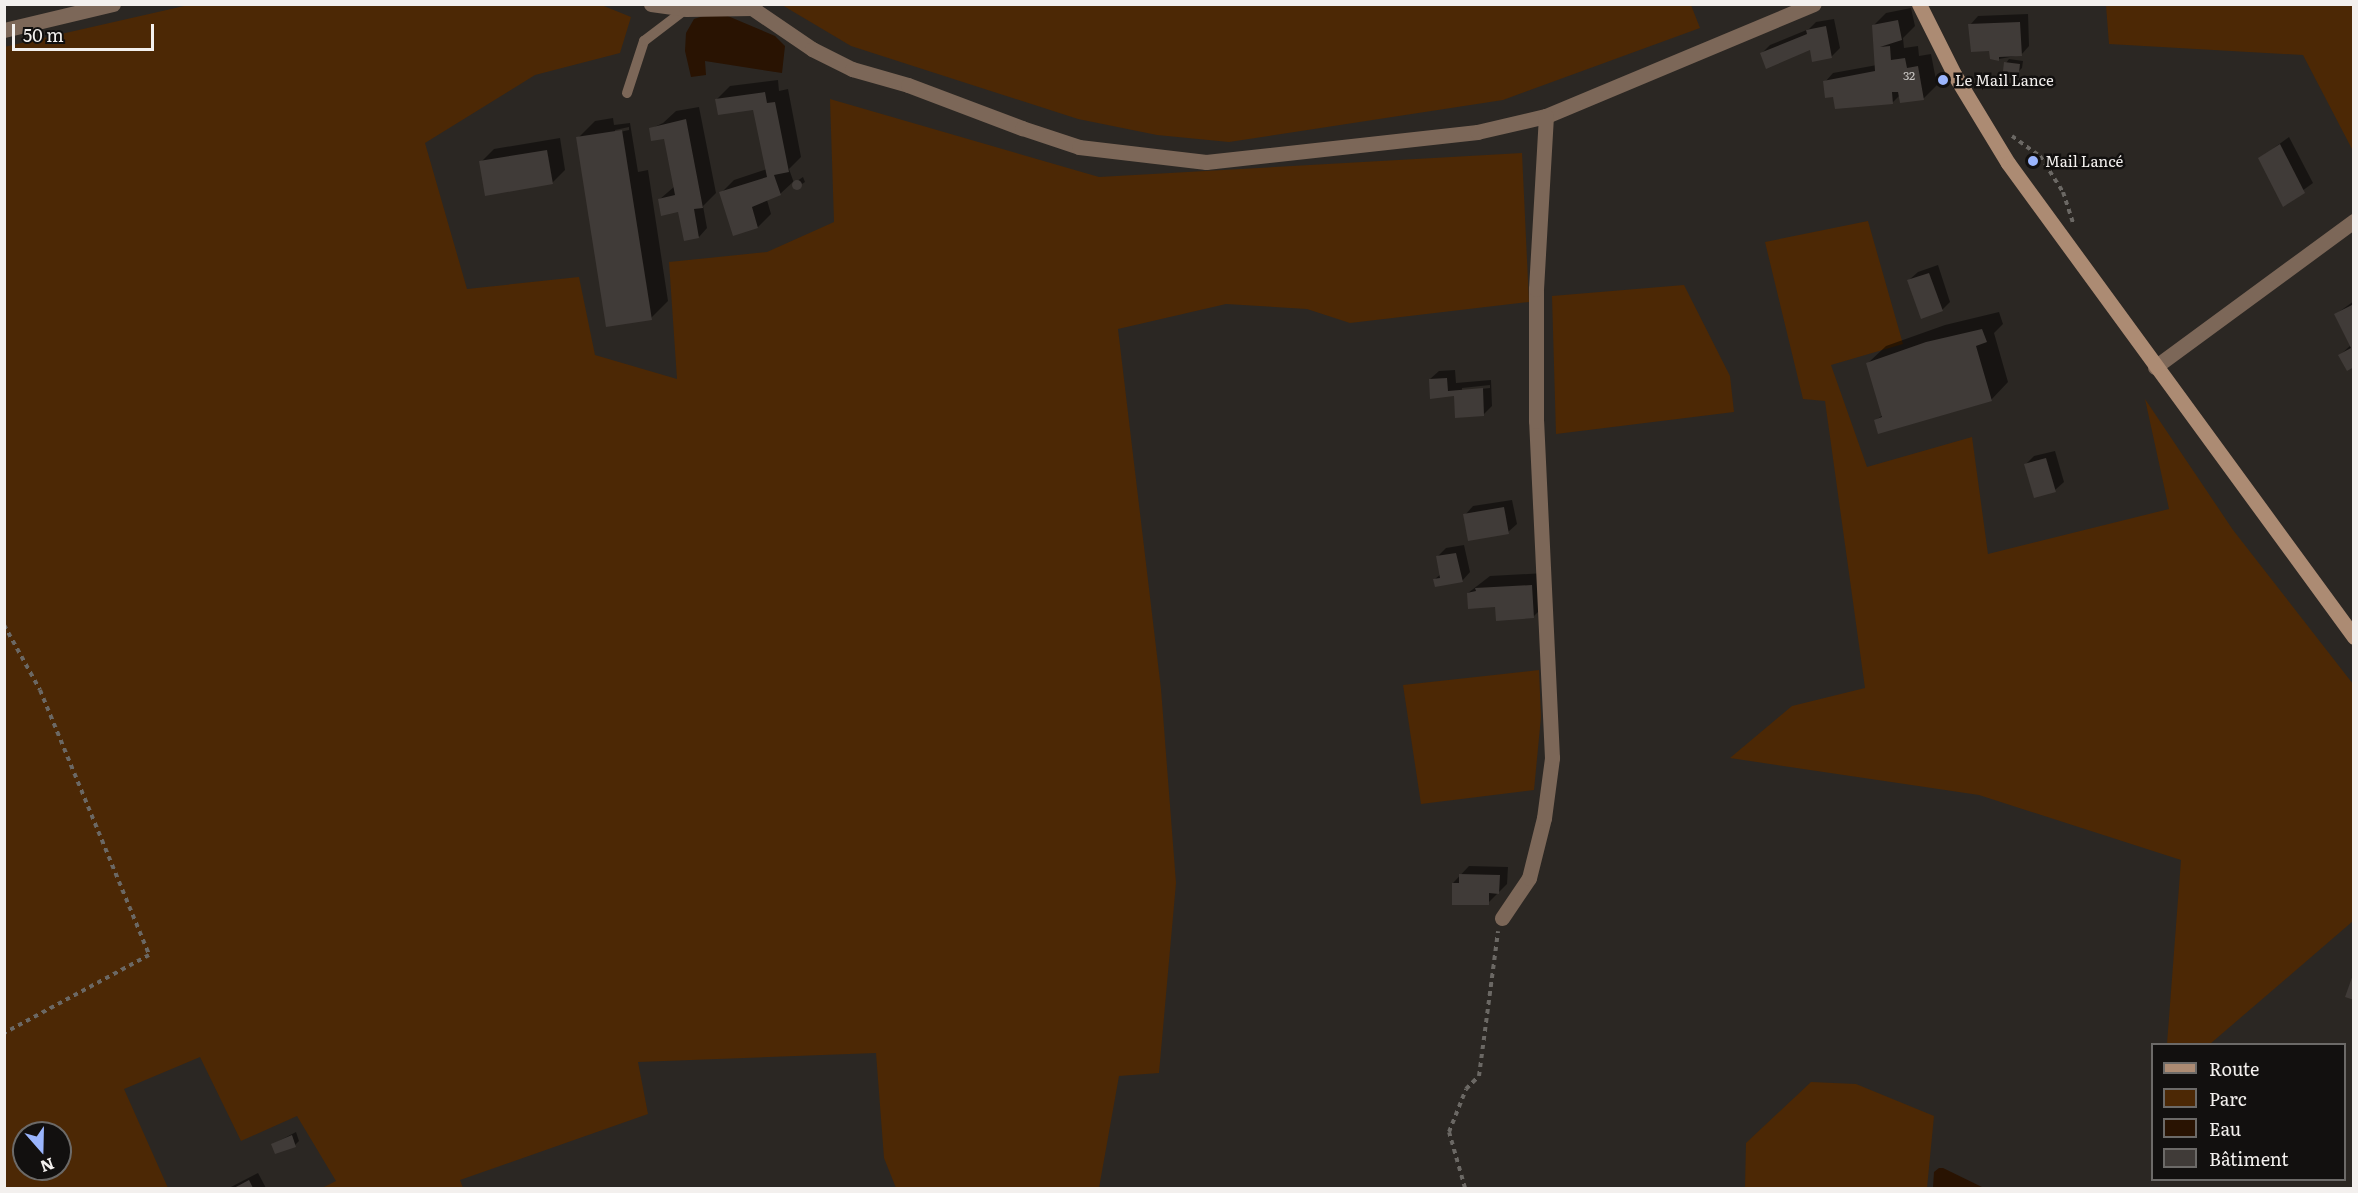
<!DOCTYPE html>
<html>
<head>
<meta charset="utf-8">
<style>
  body { margin:0 }
  #map { position:relative; width:2358px; height:1193px; overflow:hidden; background:#2b2723; font-family:Literata,serif }
  div>[style] { position:absolute }
  .green>* { inset:0; background:#4c2805 }
  .water>* { inset:0; background:#291302 }
  .shadow>* { inset:0; background:#0007 }
  .building>* { inset:0; background:#403b38 }
  .round { border-radius:50% }
  .path>* { height:4px; margin-top:-2px; transform-origin:0; background:repeating-linear-gradient(90deg,#6b6864 0 4.5px,transparent 0 9px) }
  .service>* { height:10px; margin:-5px; padding:0 5px; transform-origin:5px; border-radius:5px; background:#7c6758 }
  .minor>* { height:15px; margin:-7.5px; padding:0 7.5px; transform-origin:7.5px; border-radius:7.5px; background:#7c6758 }
  .secondary>* { height:15px; margin:-7.5px; padding:0 7.5px; transform-origin:7.5px; border-radius:7.5px; background:#ac8b73 }
  .dots>* { width:16px; height:16px; translate:-50% -50%; box-sizing:border-box; border:3px solid #12100f; border-radius:50% }
  span { translate:-50% -50%; white-space:nowrap; text-align:center; line-height:1.15; -webkit-text-stroke:5px #12100f; paint-order:stroke }
  .number-label { font-size:12px; color:#c6c3c0 }
  .number-label span { -webkit-text-stroke-width:0 }
  .poi-label { font-size:15px; color:#f3f0ee }
  .left { translate:0 -50%; text-align:left }
  .frame { position:absolute; inset:0; border:6px solid #f3f0ee; pointer-events:none }
  .legend { position:absolute; left:2151px; top:1043px; width:195px; height:138px; box-sizing:border-box; background:#12100f; border:2px solid #6c6a68; margin:0; padding:8px 10px; list-style:none; font-size:18px; color:#f3f0ee }
  .legend li { display:flex; align-items:center; gap:12px; height:30px }
  .legend b { width:30px; border:2px solid #6c6a68 }
  .north { position:absolute; left:12px; top:1121px; width:60px; height:60px; box-sizing:border-box; background:#12100f; border:2px solid #6c6a68; border-radius:50%; rotate:160deg; font-size:16px; font-weight:700; line-height:24px; text-align:center; color:#f3f0ee }
  .north::after { content:''; display:block; margin:auto; width:21px; height:27px; background:#9ab5fd; clip-path:polygon(50% 0,100% 100%,50% 72%,0 100%) }
  .scale { position:absolute; left:12px; top:24px; width:142px; height:27px; box-sizing:border-box; border:3px solid #f3f0ee; border-top:0; padding-left:8px; font-size:18px; line-height:21px; white-space:nowrap; color:#f3f0ee; -webkit-text-stroke:4px #12100f; paint-order:stroke }
</style>
</head>
<body>
<div id="map">
  <div class="green">
    <div style="clip-path:polygon(evenodd,193px 4px,599px 4px,631px 17px,620px 53px,535px 75px,425px 143px,467px 289px,579px 277px,595px 355px,677px 379px,669px 262px,767px 252px,834px 222px,830px 99px,1099px 177px,1522px 153px,1529px 302px,1350px 323px,1307px 309px,1226px 304px,1118px 329px,1161px 689px,1176px 883px,1159px 1073px,1119px 1076px,1099px 1188px,896px 1188px,884px 1158px,876px 1053px,638px 1062px,648px 1114px,460px 1180px,463px 1188px,322px 1188px,336px 1181px,297px 1116px,241px 1141px,200px 1057px,124px 1089px,168px 1188px,5px 1188px,4px 47px,193px 4px,24px 1133px,60px 1133px,60px 1169px,24px 1169px,24px 1133px)"></div>
    <div style="clip-path:polygon(1691px 5px,1700px 28px,1503px 100px,1229px 142px,1157px 135px,1078px 119px,851px 46px,782px 5px)"></div>
    <div style="clip-path:polygon(2106px 5px,2353px 5px,2353px 151px,2303px 55px,2109px 44px)"></div>
    <div style="clip-path:polygon(1868px 221px,1903px 344px,1831px 365px,1867px 467px,1972px 437px,1988px 554px,2169px 509px,2145px 399px,2233px 530px,2353px 684px,2353px 921px,2210px 1044px,2167px 1044px,2181px 860px,1979px 795px,1730px 758px,1792px 706px,1865px 688px,1825px 401px,1803px 399px,1765px 242px)"></div>
    <div style="clip-path:polygon(1684px 285px,1730px 376px,1734px 412px,1556px 434px,1552px 296px)"></div>
    <div style="clip-path:polygon(1539px 670px,1541px 717px,1534px 790px,1421px 804px,1403px 685px)"></div>
    <div style="clip-path:polygon(1811px 1082px,1856px 1084px,1934px 1116px,1927px 1188px,1745px 1188px,1746px 1143px)"></div>
  </div>
  <div class="water">
    <div style="clip-path:polygon(710px 14px,723px 14px,775px 36px,785px 46px,782px 73px,705px 61px,706px 75px,691px 77px,685px 51px,686px 33px,694px 19px)"></div>
    <div style="clip-path:polygon(1939px 1168px,1943px 1168px,1984px 1188px,1933px 1188px,1934px 1172px)"></div>
  </div>
  <div class="shadow">
    <div style="clip-path:polygon(1911px 8px,1915px 26px,1903px 38px,1904px 48px,1918px 46px,1919px 56px,1931px 54px,1937px 85px,1924px 98px,1900px 95px,1893px 102px,1834px 95px,1825px 82px,1833px 73px,1877px 65px,1873px 26px,1886px 13px)"></div>
    <div style="clip-path:polygon(2028px 14px,2029px 46px,2021px 55px,1999px 59px,1970px 25px,1978px 16px)"></div>
    <div style="clip-path:polygon(1834px 19px,1840px 48px,1831px 57px,1811px 48px,1761px 54px,1770px 45px,1809px 29px,1816px 22px)"></div>
    <div style="clip-path:polygon(2009px 59px,2023px 61px,2022px 68px,2018px 72px,2006px 63px)"></div>
    <div style="clip-path:polygon(778px 80px,779px 91px,788px 89px,801px 157px,789px 169px,794px 183px,803px 177px,805px 182px,796px 188px,793px 182px,780px 194px,767px 200px,771px 214px,758px 227px,734px 234px,721px 193px,734px 180px,767px 169px,754px 109px,717px 99px,730px 86px)"></div>
    <div style="clip-path:polygon(699px 107px,716px 193px,703px 206px,707px 228px,699px 237px,679px 211px,660px 199px,675px 186px,665px 136px,650px 129px,663px 123px,676px 111px)"></div>
    <div style="clip-path:polygon(evenodd,613px 118px,614px 125px,630px 123px,638px 172px,648px 170px,668px 301px,651px 318px,578px 138px,595px 121px,613px 118px,629px 127px,629px 130px,615px 133px,615px 130px,629px 127px)"></div>
    <div style="clip-path:polygon(2289px 137px,2313px 183px,2284px 204px,2260px 158px)"></div>
    <div style="clip-path:polygon(560px 138px,565px 170px,552px 183px,481px 162px,494px 149px)"></div>
    <div style="clip-path:polygon(1938px 265px,1950px 302px,1942px 310px,1909px 280px,1918px 272px)"></div>
    <div style="clip-path:polygon(2354px 301px,2354px 366px,2340px 355px,2351px 345px,2336px 314px)"></div>
    <div style="clip-path:polygon(1999px 312px,2003px 324px,1994px 333px,2008px 382px,1991px 400px,1876px 420px,1883px 415px,1868px 363px,1886px 346px,1945px 325px)"></div>
    <div style="clip-path:polygon(evenodd,1455px 370px,1456px 383px,1491px 380px,1492px 406px,1484px 414px,1455px 395px,1431px 398px,1430px 379px,1439px 371px,1455px 370px,1490px 385px,1490px 388px,1462px 391px,1462px 388px,1490px 385px)"></div>
    <div style="clip-path:polygon(2055px 451px,2064px 482px,2055px 490px,2026px 464px,2034px 456px)"></div>
    <div style="clip-path:polygon(1512px 500px,1517px 524px,1508px 532px,1465px 515px,1473px 506px)"></div>
    <div style="clip-path:polygon(1464px 545px,1470px 572px,1462px 581px,1435px 579px,1441px 574px,1437px 557px,1446px 548px)"></div>
    <div style="clip-path:polygon(1545px 573px,1546px 604px,1533px 617px,1468px 593px,1490px 576px)"></div>
    <div style="clip-path:polygon(1469px 866px,1508px 867px,1507px 884px,1488px 903px,1453px 883px)"></div>
    <div style="clip-path:polygon(296px 1132px,299px 1141px,295px 1145px,273px 1144px)"></div>
    <div style="clip-path:polygon(258px 1173px,266px 1188px,229px 1188px)"></div>
  </div>
  <div class="building">
    <div style="clip-path:polygon(1898px 20px,1902px 40px,1880px 47px,1890px 46px,1891px 60px,1905px 58px,1907px 68px,1918px 66px,1924px 100px,1900px 103px,1898px 92px,1892px 92px,1893px 104px,1835px 109px,1833px 97px,1825px 98px,1823px 81px,1875px 71px,1872px 25px)"></div>
    <div style="clip-path:polygon(2020px 22px,2022px 56px,1999px 57px,1999px 61px,1990px 59px,1989px 51px,1971px 52px,1968px 24px)"></div>
    <div style="clip-path:polygon(1826px 26px,1832px 58px,1812px 62px,1810px 50px,1766px 69px,1760px 53px,1807px 34px,1806px 30px)"></div>
    <div style="clip-path:polygon(2004px 62px,2020px 64px,2019px 73px,2003px 71px)"></div>
    <div style="clip-path:polygon(765px 92px,767px 103px,775px 102px,789px 172px,774px 175px,781px 195px,752px 207px,758px 228px,733px 236px,719px 192px,767px 177px,753px 110px,718px 115px,715px 99px)"></div>
    <div style="clip-path:polygon(686px 119px,703px 208px,694px 209px,699px 238px,684px 241px,678px 212px,661px 216px,658px 199px,675px 195px,664px 139px,651px 141px,649px 128px)"></div>
    <div style="clip-path:polygon(622px 130px,652px 320px,606px 327px,576px 137px)"></div>
    <div style="clip-path:polygon(2280px 144px,2305px 193px,2283px 207px,2258px 158px)"></div>
    <div style="clip-path:polygon(547px 150px,553px 184px,485px 196px,479px 161px)"></div>
    <div class="round" style="left:792px;top:180px;width:10px;height:10px"></div>
    <div style="clip-path:polygon(1929px 273px,1943px 311px,1921px 319px,1907px 280px)"></div>
    <div style="clip-path:polygon(2354px 304px,2354px 367px,2347px 371px,2338px 355px,2351px 348px,2334px 314px)"></div>
    <div style="clip-path:polygon(1982px 329px,1987px 342px,1976px 346px,1992px 401px,1878px 434px,1874px 420px,1882px 417px,1866px 363px,1926px 342px)"></div>
    <div style="clip-path:polygon(1447px 378px,1448px 391px,1483px 388px,1484px 416px,1455px 418px,1454px 396px,1430px 399px,1429px 379px)"></div>
    <div style="clip-path:polygon(2046px 458px,2056px 492px,2034px 498px,2024px 464px)"></div>
    <div style="clip-path:polygon(1504px 507px,1509px 534px,1468px 541px,1463px 514px)"></div>
    <div style="clip-path:polygon(1456px 553px,1463px 582px,1435px 587px,1433px 579px,1440px 578px,1436px 556px)"></div>
    <div style="clip-path:polygon(1532px 585px,1534px 618px,1496px 621px,1495px 607px,1468px 609px,1467px 593px,1476px 591px,1475px 588px)"></div>
    <div style="clip-path:polygon(1459px 874px,1500px 875px,1499px 894px,1489px 893px,1489px 905px,1452px 905px,1452px 883px,1459px 883px)"></div>
    <div style="clip-path:polygon(2354px 972px,2354px 1000px,2345px 997px)"></div>
    <div style="clip-path:polygon(292px 1135px,296px 1147px,275px 1154px,271px 1144px)"></div>
    <div style="clip-path:polygon(249px 1180px,253px 1188px,234px 1188px)"></div>
  </div>
  <div class="path">
    <div style="left:2012px;top:136px;width:34px;rotate:36deg"></div>
    <div style="left:2040px;top:156px;width:43px;rotate:57.4deg"></div>
    <div style="left:2063px;top:192px;width:32px;rotate:72deg"></div>
    <div style="left:4px;top:625px;width:74px;rotate:61deg"></div>
    <div style="left:40px;top:690px;width:287px;rotate:67.6deg"></div>
    <div style="left:149px;top:955px;width:165px;rotate:151.7deg"></div>
    <div style="left:1465px;top:1188px;width:58px;rotate:-105.9deg"></div>
    <div style="left:1449px;top:1132px;width:46px;rotate:-68.4deg"></div>
    <div style="left:1466px;top:1089px;width:18px;rotate:-45deg"></div>
    <div style="left:1479px;top:1076px;width:146px;rotate:-82.5deg"></div>
  </div>
  <div class="service">
    <div style="left:627px;top:93px;width:55px;rotate:-71.9deg"></div>
    <div style="left:644px;top:41px;width:53px;rotate:-37.3deg"></div>
  </div>
  <div class="minor">
    <div style="left:651px;top:4px;width:35px;rotate:8deg"></div>
    <div style="left:686px;top:9px;width:66px;rotate:-0.9deg"></div>
    <div style="left:752px;top:8px;width:73px;rotate:34.3deg"></div>
    <div style="left:812px;top:49px;width:45px;rotate:26.6deg"></div>
    <div style="left:852px;top:69px;width:58px;rotate:15.9deg"></div>
    <div style="left:908px;top:85px;width:122px;rotate:20.7deg"></div>
    <div style="left:1022px;top:128px;width:60px;rotate:18.4deg"></div>
    <div style="left:1079px;top:147px;width:128px;rotate:6.7deg"></div>
    <div style="left:1206px;top:162px;width:273px;rotate:-6.3deg"></div>
    <div style="left:1477px;top:132px;width:71px;rotate:-13.1deg"></div>
    <div style="left:1546px;top:116px;width:290px;rotate:-22.7deg"></div>
    <div style="left:4px;top:30px;width:112px;rotate:-13.4deg"></div>
    <div style="left:2155px;top:367px;width:247px;rotate:-36.3deg"></div>
    <div style="left:1502px;top:918px;width:48px;rotate:-56deg"></div>
    <div style="left:1529px;top:878px;width:62px;rotate:-76deg"></div>
    <div style="left:1544px;top:818px;width:61px;rotate:-82.4deg"></div>
    <div style="left:1552px;top:758px;width:337px;rotate:-92.7deg"></div>
    <div style="left:1536px;top:421px;width:132px;rotate:-90deg"></div>
    <div style="left:1536px;top:289px;width:173px;rotate:-86.7deg"></div>
  </div>
  <div class="secondary">
    <div style="left:1919px;top:4px;width:78px;rotate:63.4deg"></div>
    <div style="left:1954px;top:74px;width:104px;rotate:58.8deg"></div>
    <div style="left:2008px;top:163px;width:587px;rotate:53.87deg"></div>
  </div>
  <div class="dots">
    <div style="left:1943px;top:80px;background:#9ab5fd"></div>
    <div style="left:2033px;top:161px;background:#9ab5fd"></div>
  </div>
  <div class="number-label">
    <span style="left:1909px;top:76px">32</span>
  </div>
  <div class="poi-label">
    <span class="left" style="left:1955px;top:80px">Le Mail Lance</span>
    <span class="left" style="left:2045px;top:161px">Mail Lancé</span>
  </div>
  <div class="frame"></div>
  <ul class="legend">
  <li><b style="height:8px;background:#ac8b73"></b>Route</li>
  <li><b style="height:16px;background:#4c2805"></b>Parc</li>
  <li><b style="height:16px;background:#291302"></b>Eau</li>
  <li><b style="height:16px;background:#403b38"></b>Bâtiment</li>
  </ul>
  <div class="north">N</div>
  <div class="scale">50 m</div>
</div>
</body>
</html>
